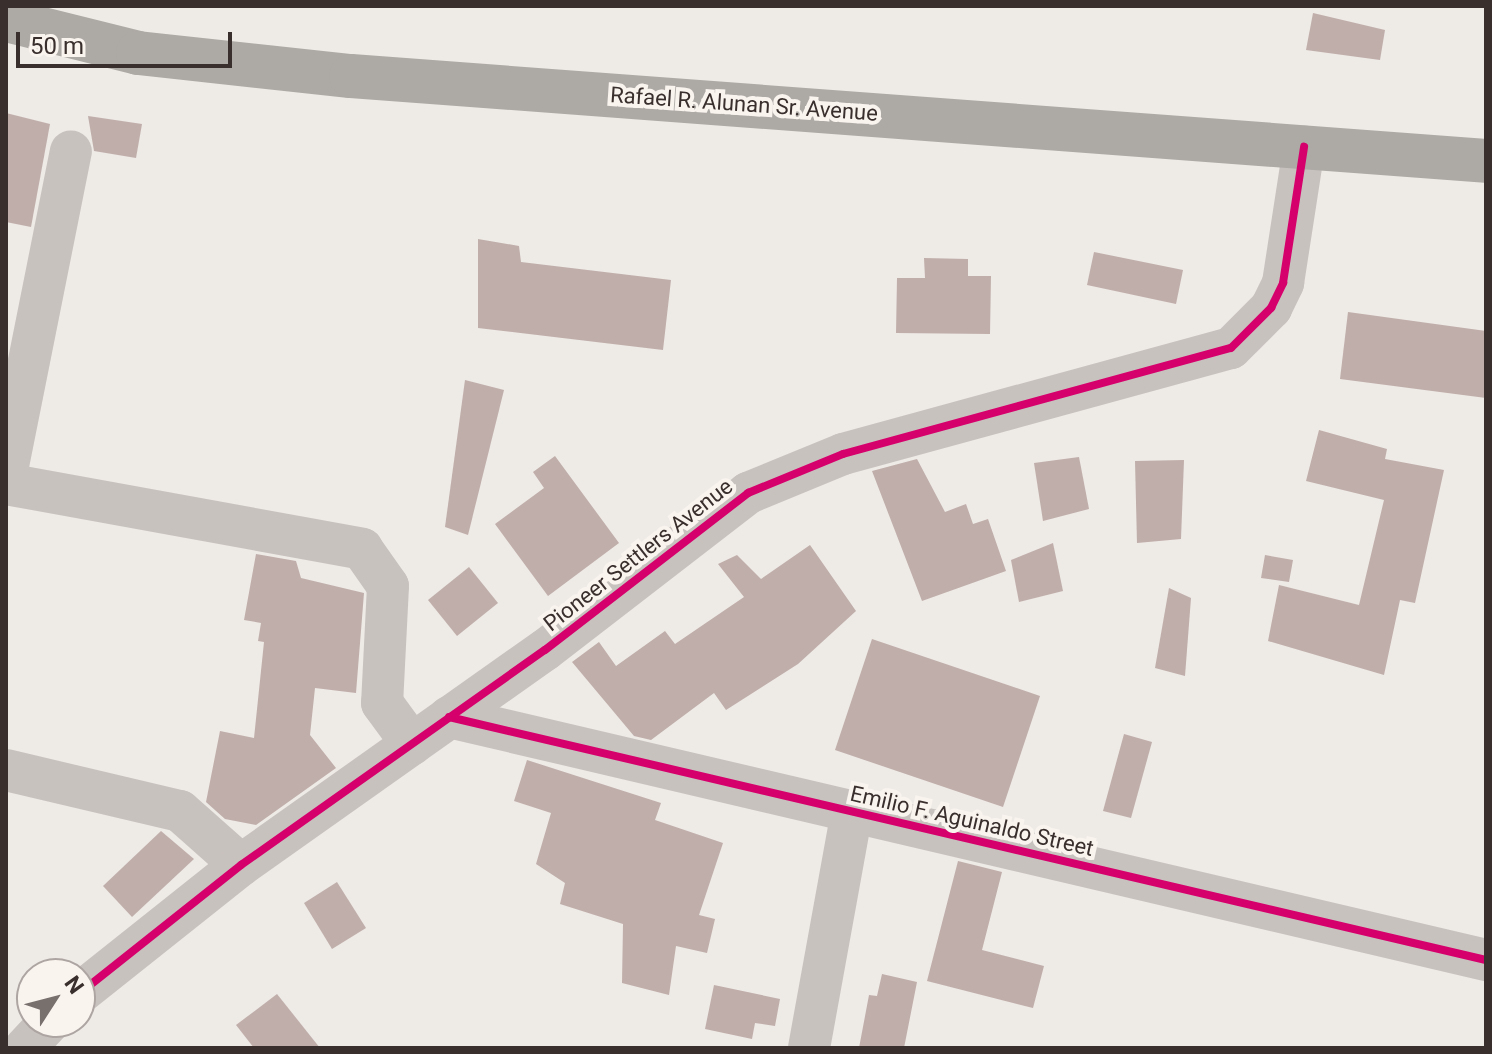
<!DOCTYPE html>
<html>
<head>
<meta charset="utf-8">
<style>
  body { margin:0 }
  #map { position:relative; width:1492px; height:1054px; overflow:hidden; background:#eeeae6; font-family:Roboto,sans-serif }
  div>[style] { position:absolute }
  .building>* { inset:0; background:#c0aeaa }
  .minor>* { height:42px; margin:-21px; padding:0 21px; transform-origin:21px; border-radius:21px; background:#c8c2bf }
  .highway>* { height:44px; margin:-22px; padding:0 22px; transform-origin:22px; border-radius:22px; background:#ada9a5 }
  .cycleway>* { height:8px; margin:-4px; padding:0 4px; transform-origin:4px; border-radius:4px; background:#d6006c }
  span { translate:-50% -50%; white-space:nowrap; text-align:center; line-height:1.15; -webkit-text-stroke:8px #faf4ef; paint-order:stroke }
  .street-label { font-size:22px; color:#392f2c }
  .frame { position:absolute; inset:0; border:8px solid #392f2c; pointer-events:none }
  .north { position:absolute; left:16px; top:958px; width:80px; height:80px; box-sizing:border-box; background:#faf4ef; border:2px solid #ada5a1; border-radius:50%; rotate:54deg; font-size:22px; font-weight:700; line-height:32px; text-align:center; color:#392f2c }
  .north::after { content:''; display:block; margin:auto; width:28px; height:36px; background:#78706d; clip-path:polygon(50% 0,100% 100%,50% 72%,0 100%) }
  .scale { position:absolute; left:16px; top:32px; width:216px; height:36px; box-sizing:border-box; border:4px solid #392f2c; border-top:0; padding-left:10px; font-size:24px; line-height:28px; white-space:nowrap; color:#392f2c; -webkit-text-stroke:6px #faf4ef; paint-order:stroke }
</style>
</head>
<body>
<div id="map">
  <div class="building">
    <div style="clip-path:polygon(1313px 13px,1385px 30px,1380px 60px,1306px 50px)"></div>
    <div style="clip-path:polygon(6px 113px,50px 124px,31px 227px,6px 222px)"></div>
    <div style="clip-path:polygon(88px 116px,142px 124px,136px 158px,94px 151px)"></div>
    <div style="clip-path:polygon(478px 239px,519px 246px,521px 262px,671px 280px,663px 350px,478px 328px)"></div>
    <div style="clip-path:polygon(1094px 252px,1183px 270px,1176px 304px,1087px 285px)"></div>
    <div style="clip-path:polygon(924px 258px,968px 259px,968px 276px,991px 276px,990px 334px,896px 333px,897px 278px,925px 278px)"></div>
    <div style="clip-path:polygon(1348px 312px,1486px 331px,1486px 398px,1340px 379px)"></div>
    <div style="clip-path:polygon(465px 380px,504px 390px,468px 535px,445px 527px)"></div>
    <div style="clip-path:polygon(1319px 430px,1387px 449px,1385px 459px,1444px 470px,1415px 603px,1400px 600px,1384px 675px,1268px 641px,1279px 585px,1359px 605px,1384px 500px,1306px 481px)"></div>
    <div style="clip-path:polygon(555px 456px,619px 543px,548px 596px,495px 524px,544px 488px,533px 472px)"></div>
    <div style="clip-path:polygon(1079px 457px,1089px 509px,1043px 521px,1034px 463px)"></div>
    <div style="clip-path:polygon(917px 459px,945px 512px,966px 504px,973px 524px,988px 519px,1006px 571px,922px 601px,872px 471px)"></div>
    <div style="clip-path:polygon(1184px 460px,1181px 539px,1137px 543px,1135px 461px)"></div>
    <div style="clip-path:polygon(1053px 543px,1063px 591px,1019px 602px,1011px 560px)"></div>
    <div style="clip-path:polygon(810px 545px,856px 611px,798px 664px,726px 710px,714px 693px,651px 740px,634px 736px,572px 662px,599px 642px,616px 666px,665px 631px,675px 644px,744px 597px,718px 564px,737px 555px,761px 579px)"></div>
    <div style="clip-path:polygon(256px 554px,296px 561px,301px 578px,364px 593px,356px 693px,315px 688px,310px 735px,336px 768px,256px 825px,225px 819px,206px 802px,220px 731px,254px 738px,264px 642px,258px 641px,261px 623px,244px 620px)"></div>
    <div style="clip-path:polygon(1265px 555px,1293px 560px,1289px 582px,1261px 578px)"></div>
    <div style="clip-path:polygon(469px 567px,498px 603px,457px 636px,428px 600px)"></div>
    <div style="clip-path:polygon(1169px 588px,1191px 598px,1185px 676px,1155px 668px)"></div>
    <div style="clip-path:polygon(872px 639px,1040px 696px,1003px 807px,835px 750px)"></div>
    <div style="clip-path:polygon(1124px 734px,1152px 742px,1131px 818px,1103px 811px)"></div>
    <div style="clip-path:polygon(527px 760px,661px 803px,655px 820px,723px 843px,699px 915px,715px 919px,707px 953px,676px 946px,669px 995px,622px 983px,623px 924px,560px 904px,565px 883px,536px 864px,551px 813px,514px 801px)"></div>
    <div style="clip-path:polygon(161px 831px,194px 859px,132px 917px,103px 886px)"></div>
    <div style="clip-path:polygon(958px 861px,1002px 872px,982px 950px,1044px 966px,1033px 1008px,927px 981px)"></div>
    <div style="clip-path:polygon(337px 882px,366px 928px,332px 949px,304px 903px)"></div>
    <div style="clip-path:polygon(882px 974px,917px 982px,904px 1048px,859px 1048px,869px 995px,877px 996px)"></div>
    <div style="clip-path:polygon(714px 985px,780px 999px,775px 1026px,755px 1023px,752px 1039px,705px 1029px)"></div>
    <div style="clip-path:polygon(277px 994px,320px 1048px,254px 1048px,236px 1025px)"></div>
  </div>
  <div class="minor">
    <div style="left:6px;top:476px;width:331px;rotate:-78.7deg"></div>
    <div style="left:6px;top:484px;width:362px;rotate:10.3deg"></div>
    <div style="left:362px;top:549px;width:45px;rotate:54.9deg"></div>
    <div style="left:388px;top:586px;width:117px;rotate:92.9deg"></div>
    <div style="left:382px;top:703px;width:51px;rotate:53.8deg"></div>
    <div style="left:449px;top:717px;width:1065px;rotate:13.19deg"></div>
    <div style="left:6px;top:770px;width:179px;rotate:13.3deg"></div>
    <div style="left:180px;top:811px;width:81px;rotate:41.5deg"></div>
    <div style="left:80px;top:993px;width:206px;rotate:-38.5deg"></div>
    <div style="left:241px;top:865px;width:372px;rotate:-35.3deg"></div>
    <div style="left:545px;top:650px;width:257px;rotate:-37.7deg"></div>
    <div style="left:748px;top:493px;width:103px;rotate:-22.3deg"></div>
    <div style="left:843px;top:454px;width:402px;rotate:-15.3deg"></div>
    <div style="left:1231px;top:348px;width:57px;rotate:-45deg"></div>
    <div style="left:1271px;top:308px;width:28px;rotate:-64deg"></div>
    <div style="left:1283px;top:283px;width:138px;rotate:-81.2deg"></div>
    <div style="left:25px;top:1048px;width:35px;rotate:-47deg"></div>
    <div style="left:809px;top:1048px;width:240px;rotate:-79.7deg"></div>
  </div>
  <div class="highway">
    <div style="left:6px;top:20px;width:136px;rotate:14deg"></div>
    <div style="left:138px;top:53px;width:214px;rotate:6.2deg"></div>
    <div style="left:351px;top:76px;width:1138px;rotate:4.28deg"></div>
  </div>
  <div class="cycleway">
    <div style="left:449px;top:717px;width:1065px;rotate:13.19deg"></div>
    <div style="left:80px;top:993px;width:206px;rotate:-38.5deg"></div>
    <div style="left:241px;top:865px;width:372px;rotate:-35.3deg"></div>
    <div style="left:545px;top:650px;width:257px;rotate:-37.7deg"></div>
    <div style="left:748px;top:493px;width:103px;rotate:-22.3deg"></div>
    <div style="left:843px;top:454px;width:402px;rotate:-15.3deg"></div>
    <div style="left:1231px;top:348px;width:57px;rotate:-45deg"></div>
    <div style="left:1271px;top:308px;width:28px;rotate:-64deg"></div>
    <div style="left:1283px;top:283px;width:138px;rotate:-81.2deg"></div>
  </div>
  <div class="street-label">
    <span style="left:744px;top:104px;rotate:4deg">Rafael R. Alunan Sr. Avenue</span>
    <span style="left:638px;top:555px;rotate:-38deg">Pioneer Settlers Avenue</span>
    <span style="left:972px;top:821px;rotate:13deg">Emilio F. Aguinaldo Street</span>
  </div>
  <div class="frame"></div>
  <div class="north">N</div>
  <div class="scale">50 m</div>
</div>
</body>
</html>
